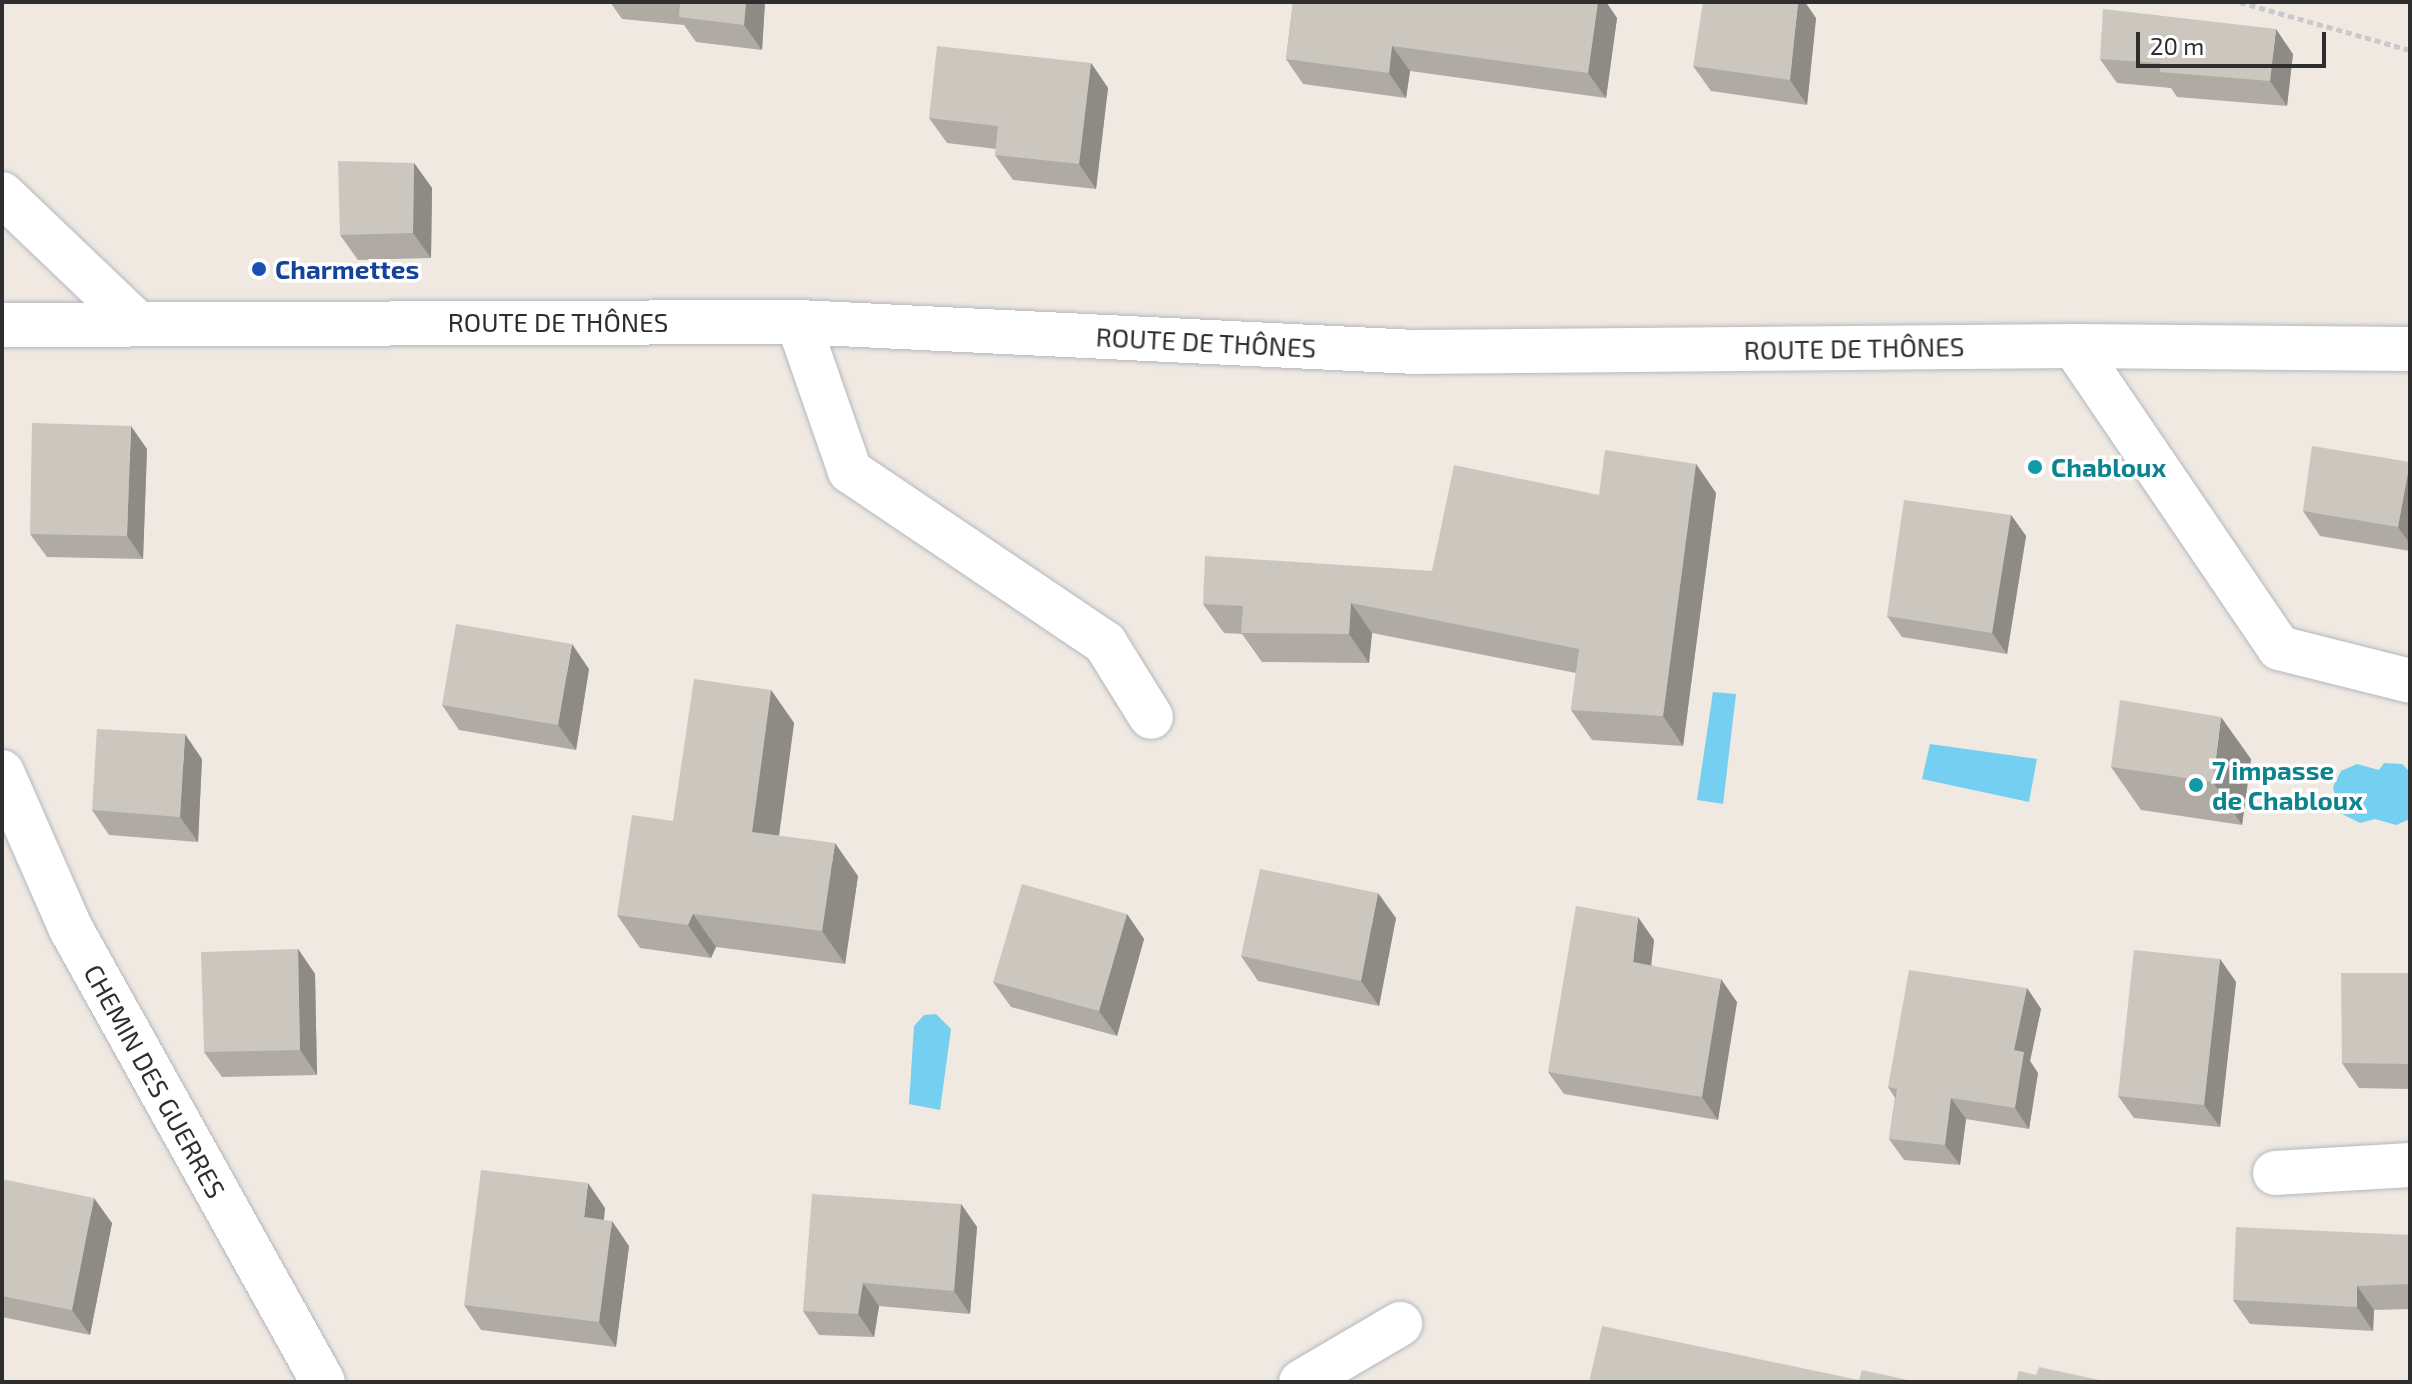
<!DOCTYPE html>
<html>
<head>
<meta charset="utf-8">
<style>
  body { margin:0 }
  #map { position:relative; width:2412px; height:1384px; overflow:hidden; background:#efe9e1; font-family:"Exo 2",sans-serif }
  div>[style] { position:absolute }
  .water>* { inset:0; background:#75cff0 }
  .path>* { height:5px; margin-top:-2.5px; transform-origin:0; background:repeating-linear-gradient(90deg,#c9c9c9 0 6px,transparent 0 10px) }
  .roads { filter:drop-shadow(0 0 2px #b4b7c1) drop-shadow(0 0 2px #b4b7c1) }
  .minor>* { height:44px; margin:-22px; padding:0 22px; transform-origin:22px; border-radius:22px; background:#fff }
  .secondary>* { height:44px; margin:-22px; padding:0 22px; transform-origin:22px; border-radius:22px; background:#fff }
  .wall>* { inset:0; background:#afaba4 }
  .shaded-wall>* { inset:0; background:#8e8b86 }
  .building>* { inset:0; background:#cbc7bf }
  .dots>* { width:22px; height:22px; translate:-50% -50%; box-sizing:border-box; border:4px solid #fff; border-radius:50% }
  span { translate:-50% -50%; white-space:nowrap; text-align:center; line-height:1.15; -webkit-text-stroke:7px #fff; paint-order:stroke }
  .transit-label { font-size:26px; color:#164399; font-weight:700 }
  .left { translate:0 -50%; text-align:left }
  .street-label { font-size:26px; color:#2e2e2e }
  .culture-label { font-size:26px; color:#0d838f; font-weight:700 }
  .frame { position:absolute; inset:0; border:4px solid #2e2e2e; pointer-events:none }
  .scale { position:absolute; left:2136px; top:32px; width:190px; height:36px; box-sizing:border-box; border:4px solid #2e2e2e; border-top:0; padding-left:10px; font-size:24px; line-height:28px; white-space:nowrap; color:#2e2e2e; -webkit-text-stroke:6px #fff; paint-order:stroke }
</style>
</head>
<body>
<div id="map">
  <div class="water">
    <div style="clip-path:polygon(1713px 692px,1736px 694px,1723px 804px,1697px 800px)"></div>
    <div style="clip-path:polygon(1930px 744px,2037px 759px,2029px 802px,1922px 779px)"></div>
    <div style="clip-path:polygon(2384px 763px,2402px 764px,2410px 772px,2410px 819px,2396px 825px,2375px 819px,2360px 823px,2340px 813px,2333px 787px,2341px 771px,2357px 764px,2379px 770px)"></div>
    <div style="clip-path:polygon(936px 1014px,951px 1029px,940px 1110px,909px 1104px,914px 1026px,924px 1015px)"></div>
  </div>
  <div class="path">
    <div style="left:2240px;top:2px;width:177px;rotate:15.8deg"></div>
  </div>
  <div class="roads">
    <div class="minor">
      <div style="left:2px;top:194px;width:187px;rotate:43.7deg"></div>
      <div style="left:798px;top:322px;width:158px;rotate:70.8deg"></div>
      <div style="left:850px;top:471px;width:308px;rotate:34deg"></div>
      <div style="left:1105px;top:643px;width:87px;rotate:58.1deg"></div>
      <div style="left:2074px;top:346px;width:365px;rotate:55.8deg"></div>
      <div style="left:2279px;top:648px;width:135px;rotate:14.1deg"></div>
      <div style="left:2px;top:772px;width:171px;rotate:66.3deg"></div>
      <div style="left:71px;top:929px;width:518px;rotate:60.91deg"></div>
      <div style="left:2275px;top:1173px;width:135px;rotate:-3.4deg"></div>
      <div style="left:1301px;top:1382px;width:115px;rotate:-30.4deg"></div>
    </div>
    <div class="secondary">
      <div style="left:2px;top:325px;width:796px;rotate:-0.22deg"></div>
      <div style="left:798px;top:322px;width:619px;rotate:2.78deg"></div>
      <div style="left:1416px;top:352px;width:658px;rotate:-0.52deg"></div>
      <div style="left:2074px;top:346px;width:336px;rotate:0.5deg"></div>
    </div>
  </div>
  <div class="wall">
    <div style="clip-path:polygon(610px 2px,765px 2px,762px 50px,696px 42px,684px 25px,622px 19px)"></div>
    <div style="clip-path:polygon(1293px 2px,1606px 2px,1617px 18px,1606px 98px,1410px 71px,1406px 98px,1303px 84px,1286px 59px)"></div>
    <div style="clip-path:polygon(1816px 18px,1807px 105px,1711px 91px,1693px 66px)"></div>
    <div style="clip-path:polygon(2293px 54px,2287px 106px,2177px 97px,2171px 88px,2117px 83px,2100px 59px)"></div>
    <div style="clip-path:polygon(1091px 63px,1108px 88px,1096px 189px,1013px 180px,995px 155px,996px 149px,947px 143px,929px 118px)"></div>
    <div style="clip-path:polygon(414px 163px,432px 188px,431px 258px,358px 260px,340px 235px)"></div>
    <div style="clip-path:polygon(147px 449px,143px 559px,47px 557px,30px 534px)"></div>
    <div style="clip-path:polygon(2410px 462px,2410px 551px,2320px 536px,2303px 511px)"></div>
    <div style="clip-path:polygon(1696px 464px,1716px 493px,1683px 746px,1592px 740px,1571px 710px,1576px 673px,1372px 633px,1369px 663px,1262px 662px,1242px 634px,1224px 633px,1203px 604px,1432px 571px,1599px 495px)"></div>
    <div style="clip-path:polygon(2011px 515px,2026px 536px,2007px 654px,1902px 637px,1887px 616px)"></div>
    <div style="clip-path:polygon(589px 669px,576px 750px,459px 730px,442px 705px)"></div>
    <div style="clip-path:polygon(771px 690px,794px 723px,779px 836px,858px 876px,845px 964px,716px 947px,711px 958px,640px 948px,617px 915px,673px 821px)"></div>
    <div style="clip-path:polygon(202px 759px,198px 842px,109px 835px,92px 810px)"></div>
    <div style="clip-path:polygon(2251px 759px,2242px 825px,2141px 810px,2111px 767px)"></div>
    <div style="clip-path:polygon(1127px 914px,1144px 939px,1117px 1036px,1011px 1007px,993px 982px)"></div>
    <div style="clip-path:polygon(1396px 918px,1379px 1006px,1258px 981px,1241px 956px)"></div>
    <div style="clip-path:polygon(1654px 940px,1651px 965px,1737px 1002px,1718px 1120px,1564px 1094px,1548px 1072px)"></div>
    <div style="clip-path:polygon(298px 949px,315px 974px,317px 1075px,222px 1077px,204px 1052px)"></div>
    <div style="clip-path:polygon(2220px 959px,2236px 982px,2220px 1127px,2134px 1118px,2118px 1096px)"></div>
    <div style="clip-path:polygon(2410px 973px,2410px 1089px,2359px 1088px,2342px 1063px)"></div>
    <div style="clip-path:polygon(2027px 988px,2041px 1009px,2030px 1061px,2038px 1073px,2029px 1129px,1966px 1119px,1960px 1165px,1904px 1160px,1889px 1139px,1895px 1098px,1888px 1087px)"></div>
    <div style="clip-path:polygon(2px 1179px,112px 1223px,90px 1335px,2px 1317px)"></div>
    <div style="clip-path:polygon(961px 1204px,977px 1227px,970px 1314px,879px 1306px,874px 1337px,819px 1335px,803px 1311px)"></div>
    <div style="clip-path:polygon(605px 1208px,604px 1220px,629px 1246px,616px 1347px,481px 1330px,464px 1305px)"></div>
    <div style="clip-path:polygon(2410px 1235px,2410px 1309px,2374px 1310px,2373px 1331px,2250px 1324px,2233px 1300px)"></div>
  </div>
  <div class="shaded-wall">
    <div style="clip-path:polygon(746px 2px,765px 2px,762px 50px,744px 25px)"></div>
    <div style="clip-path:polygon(1598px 2px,1606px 2px,1617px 18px,1606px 98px,1588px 73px)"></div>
    <div style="clip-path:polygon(1798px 2px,1805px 2px,1816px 18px,1807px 105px,1790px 80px)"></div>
    <div style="clip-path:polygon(2276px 29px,2293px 54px,2287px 106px,2270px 81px)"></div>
    <div style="clip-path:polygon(1392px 46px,1410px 71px,1406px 98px,1389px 73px)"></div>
    <div style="clip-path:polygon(1091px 63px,1108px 88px,1096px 189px,1079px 164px)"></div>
    <div style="clip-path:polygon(414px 163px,432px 188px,431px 258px,413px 233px)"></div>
    <div style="clip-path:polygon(131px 426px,147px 449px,143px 559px,127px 536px)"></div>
    <div style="clip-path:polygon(2410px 462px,2410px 544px,2398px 527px)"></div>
    <div style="clip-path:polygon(1696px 464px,1716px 493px,1683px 746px,1663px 716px)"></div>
    <div style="clip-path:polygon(2011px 515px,2026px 536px,2007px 654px,1992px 633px)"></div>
    <div style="clip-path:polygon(1351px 603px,1372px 633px,1369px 663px,1349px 634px)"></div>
    <div style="clip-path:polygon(572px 644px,589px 669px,576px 750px,558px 725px)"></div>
    <div style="clip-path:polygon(771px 690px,794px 723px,775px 865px,752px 832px)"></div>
    <div style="clip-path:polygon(2221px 717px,2251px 759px,2242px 825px,2213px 782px)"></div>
    <div style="clip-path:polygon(185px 734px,202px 759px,198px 842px,180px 817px)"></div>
    <div style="clip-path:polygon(835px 843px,858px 876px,845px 964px,822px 931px)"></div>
    <div style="clip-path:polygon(1378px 893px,1396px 918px,1379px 1006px,1361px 981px)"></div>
    <div style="clip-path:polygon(693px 914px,716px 947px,711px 958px,688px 925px)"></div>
    <div style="clip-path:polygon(1127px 914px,1144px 939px,1117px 1036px,1099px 1011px)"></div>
    <div style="clip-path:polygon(1638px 917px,1654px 940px,1649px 984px,1633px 962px)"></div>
    <div style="clip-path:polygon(298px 949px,315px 974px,317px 1075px,300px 1050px)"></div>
    <div style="clip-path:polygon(2220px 959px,2236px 982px,2220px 1127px,2204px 1105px)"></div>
    <div style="clip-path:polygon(1721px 979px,1737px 1002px,1718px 1120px,1702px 1097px)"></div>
    <div style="clip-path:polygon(2027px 988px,2041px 1009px,2030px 1061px,2038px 1073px,2029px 1129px,2015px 1108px,2014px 1050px)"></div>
    <div style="clip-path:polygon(1951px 1098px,1966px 1119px,1960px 1165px,1945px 1145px)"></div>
    <div style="clip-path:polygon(588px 1183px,605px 1208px,601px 1242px,584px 1217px)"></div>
    <div style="clip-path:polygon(94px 1198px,112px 1223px,90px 1335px,72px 1310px)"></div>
    <div style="clip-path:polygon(961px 1204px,977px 1227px,970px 1314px,954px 1291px)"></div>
    <div style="clip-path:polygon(612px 1221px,629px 1246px,616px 1347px,599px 1322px)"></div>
    <div style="clip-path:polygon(863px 1283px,879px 1306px,874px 1337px,858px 1314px)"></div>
    <div style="clip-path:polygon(2357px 1286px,2374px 1310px,2373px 1331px,2357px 1307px)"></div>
  </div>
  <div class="building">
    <div style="clip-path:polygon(680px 2px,746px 2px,744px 25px,679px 17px)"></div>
    <div style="clip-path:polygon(1293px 2px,1598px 2px,1588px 73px,1392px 46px,1389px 73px,1286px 59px)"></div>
    <div style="clip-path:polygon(1703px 2px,1798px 2px,1790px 80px,1693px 66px)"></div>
    <div style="clip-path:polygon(2103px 9px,2276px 29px,2270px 81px,2160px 72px,2160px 63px,2100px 59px)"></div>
    <div style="clip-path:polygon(937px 46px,1091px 63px,1079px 164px,995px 155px,998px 126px,929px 118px)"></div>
    <div style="clip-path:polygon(338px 161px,414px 163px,413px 233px,340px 235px)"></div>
    <div style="clip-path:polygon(32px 423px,131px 426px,127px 536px,30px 534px)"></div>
    <div style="clip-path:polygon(2312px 446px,2410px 462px,2398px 527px,2303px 511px)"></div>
    <div style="clip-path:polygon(1605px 450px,1696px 464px,1663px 716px,1571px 710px,1579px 649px,1351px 603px,1349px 634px,1241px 633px,1243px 606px,1203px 604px,1205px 556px,1432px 571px,1454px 465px,1599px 495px)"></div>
    <div style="clip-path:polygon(1904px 500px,2011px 515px,1992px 633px,1887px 616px)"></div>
    <div style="clip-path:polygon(456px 624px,572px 644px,558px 725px,442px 705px)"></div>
    <div style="clip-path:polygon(694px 679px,771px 690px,752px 832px,835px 843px,822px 931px,693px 914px,688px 925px,617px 915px,632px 815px,673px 821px)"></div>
    <div style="clip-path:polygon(2120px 700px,2221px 717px,2213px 782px,2111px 767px)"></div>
    <div style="clip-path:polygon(97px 729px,185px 734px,180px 817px,92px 810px)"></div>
    <div style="clip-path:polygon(1260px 869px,1378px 893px,1361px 981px,1241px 956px)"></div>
    <div style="clip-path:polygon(1022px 884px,1127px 914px,1099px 1011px,993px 982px)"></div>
    <div style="clip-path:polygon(1576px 906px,1638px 917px,1633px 962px,1721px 979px,1702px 1097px,1548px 1072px)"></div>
    <div style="clip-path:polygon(298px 949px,300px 1050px,204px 1052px,201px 952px)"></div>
    <div style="clip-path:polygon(2134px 950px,2220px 959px,2204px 1105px,2118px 1096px)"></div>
    <div style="clip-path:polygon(1909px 970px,2027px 988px,2014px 1050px,2024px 1052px,2015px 1108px,1951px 1098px,1945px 1145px,1889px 1139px,1897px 1089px,1888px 1087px)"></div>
    <div style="clip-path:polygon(2341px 973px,2410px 973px,2410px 1064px,2342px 1063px)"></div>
    <div style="clip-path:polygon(481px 1170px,588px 1183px,584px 1217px,612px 1221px,599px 1322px,464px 1305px)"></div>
    <div style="clip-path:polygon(2px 1179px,94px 1198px,72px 1310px,2px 1296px)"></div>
    <div style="clip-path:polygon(812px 1194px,961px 1204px,954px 1291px,863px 1283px,858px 1314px,803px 1311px)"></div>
    <div style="clip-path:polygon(2236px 1227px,2410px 1235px,2410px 1284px,2357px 1286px,2357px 1307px,2233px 1300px)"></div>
    <div style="clip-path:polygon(1602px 1326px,1859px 1380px,1862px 1370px,1917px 1382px,1589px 1382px)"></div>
    <div style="clip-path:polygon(2039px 1367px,2109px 1382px,2016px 1382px,2019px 1371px,2036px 1375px)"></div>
  </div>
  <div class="dots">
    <div style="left:259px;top:269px;background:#1a4fb4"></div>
    <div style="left:2035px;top:467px;background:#0f9aa8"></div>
    <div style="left:2196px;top:785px;background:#0f9aa8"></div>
  </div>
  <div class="transit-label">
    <span class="left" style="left:275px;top:269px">Charmettes</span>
  </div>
  <div class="street-label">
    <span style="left:558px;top:322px">ROUTE DE THÔNES</span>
    <span style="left:1206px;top:342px;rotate:3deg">ROUTE DE THÔNES</span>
    <span style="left:1854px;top:348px;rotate:-1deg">ROUTE DE THÔNES</span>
    <span style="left:155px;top:1081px;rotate:61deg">CHEMIN DES GUERRES</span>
  </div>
  <div class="culture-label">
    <span class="left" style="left:2051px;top:467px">Chabloux</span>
    <span class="left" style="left:2212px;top:785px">7 impasse<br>de Chabloux</span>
  </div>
  <div class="frame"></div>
  <div class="scale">20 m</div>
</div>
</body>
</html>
